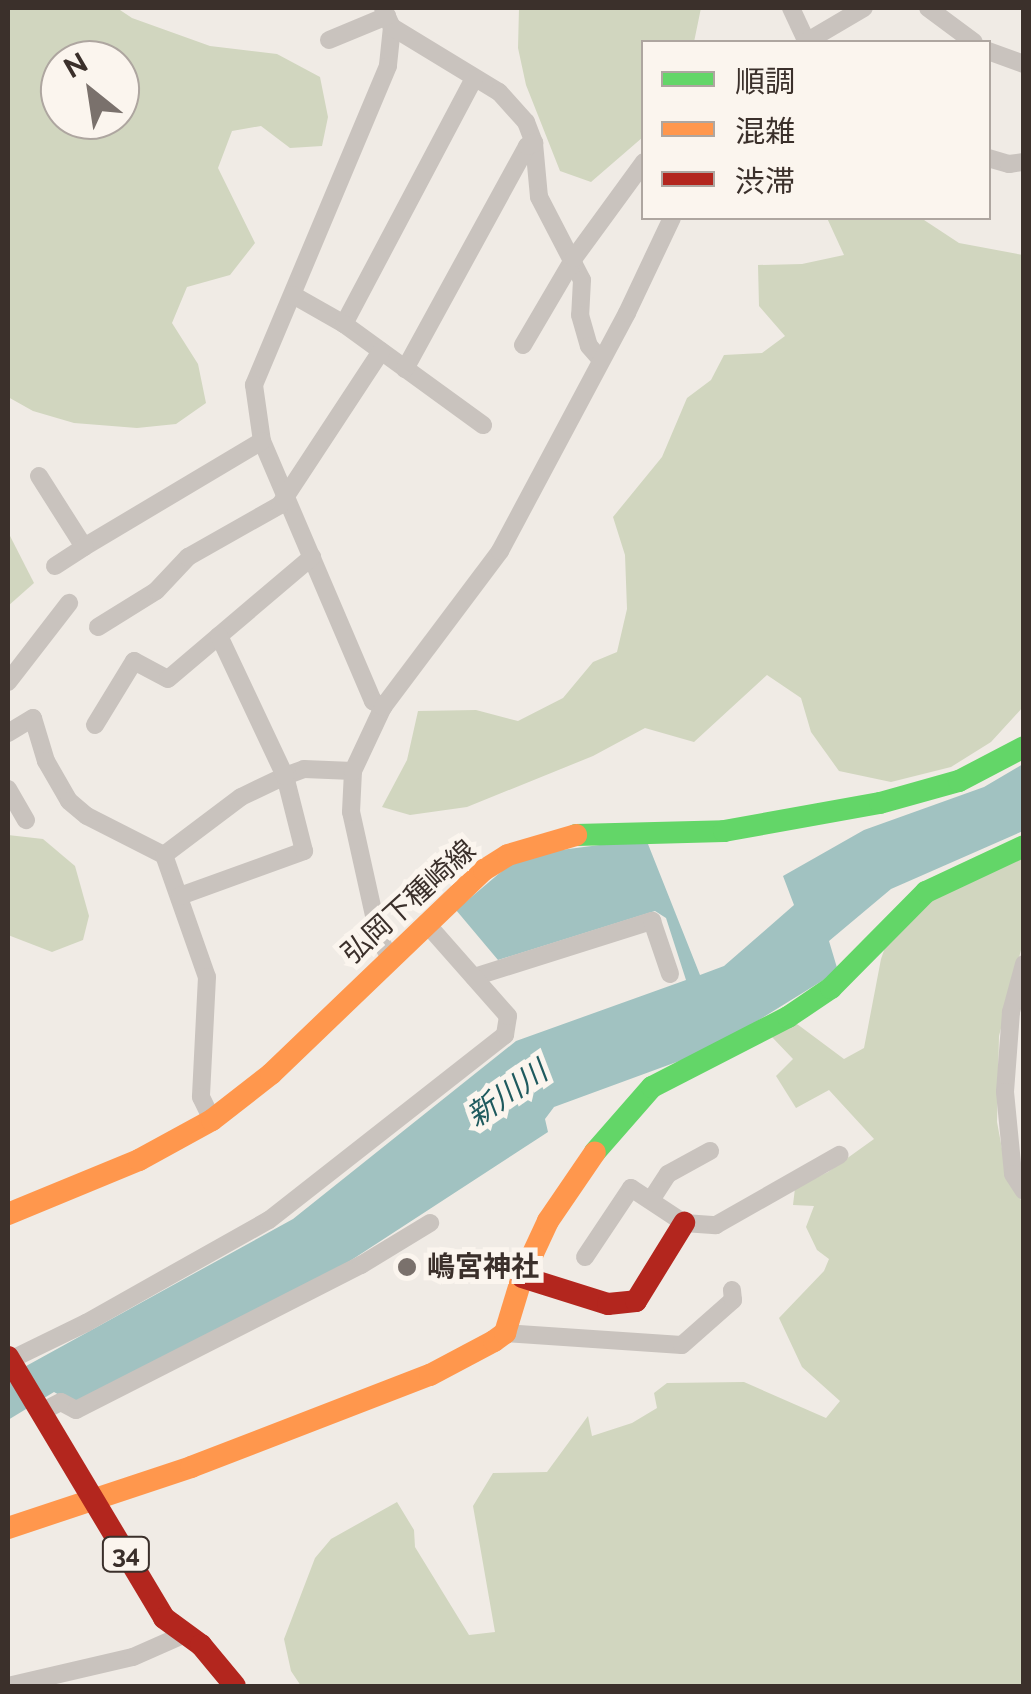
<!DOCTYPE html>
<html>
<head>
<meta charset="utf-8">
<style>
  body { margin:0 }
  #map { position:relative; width:1031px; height:1694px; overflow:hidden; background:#f0ebe5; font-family:Raleway,"Noto Sans JP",sans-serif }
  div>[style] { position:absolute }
  .green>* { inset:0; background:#d1d6bf }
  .water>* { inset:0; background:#a1c2c1 }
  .street>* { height:18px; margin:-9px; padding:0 9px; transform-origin:9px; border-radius:9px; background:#c9c3be }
  .fast>* { height:22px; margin:-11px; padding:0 11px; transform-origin:11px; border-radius:11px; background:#63d668 }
  .slow>* { height:22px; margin:-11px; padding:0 11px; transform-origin:11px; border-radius:11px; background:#ff974d }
  .jam>* { height:22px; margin:-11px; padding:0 11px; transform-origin:11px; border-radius:11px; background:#b3261e }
  .dots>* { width:28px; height:28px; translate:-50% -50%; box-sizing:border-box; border:5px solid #fbf5ee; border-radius:50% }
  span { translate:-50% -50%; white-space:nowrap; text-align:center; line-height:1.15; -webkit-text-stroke:10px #fbf5ee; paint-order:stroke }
  .shield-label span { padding:2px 8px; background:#fbf5ee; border:2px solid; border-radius:8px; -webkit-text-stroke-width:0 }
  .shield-label { font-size:25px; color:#3b302b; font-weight:700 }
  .street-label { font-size:28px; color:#3b302b }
  .poi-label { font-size:28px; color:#3b302b; font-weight:700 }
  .left { translate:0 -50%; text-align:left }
  .water-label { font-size:30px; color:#1f5a5e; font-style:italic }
  .frame { position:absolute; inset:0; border:10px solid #3b302b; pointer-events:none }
  .legend { position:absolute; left:641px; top:40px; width:350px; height:180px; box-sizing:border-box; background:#fbf5ee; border:2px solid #aea6a0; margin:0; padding:12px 18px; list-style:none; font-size:30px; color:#3b302b }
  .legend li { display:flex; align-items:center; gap:20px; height:50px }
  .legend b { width:50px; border:2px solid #aea6a0 }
  .north { position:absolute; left:40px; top:40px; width:100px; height:100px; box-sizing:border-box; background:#fbf5ee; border:2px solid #aea6a0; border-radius:50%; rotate:330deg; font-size:28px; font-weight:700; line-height:40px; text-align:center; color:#3b302b }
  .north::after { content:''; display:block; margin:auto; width:35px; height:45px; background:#7a716c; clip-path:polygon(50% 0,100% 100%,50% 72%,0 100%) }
</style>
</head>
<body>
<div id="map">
  <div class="green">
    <div style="clip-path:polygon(evenodd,8px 8px,117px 8px,132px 18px,210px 46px,277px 54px,320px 77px,328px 117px,322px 146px,290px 148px,261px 126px,232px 131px,218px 168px,255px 243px,230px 275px,187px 287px,172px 323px,198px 364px,206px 403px,176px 424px,137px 428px,74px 423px,33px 411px,8px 397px,8px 8px,120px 60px,120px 120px,60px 120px,60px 60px,120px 60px)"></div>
    <div style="clip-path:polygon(519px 8px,701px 8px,694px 42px,644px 42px,643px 137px,591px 182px,560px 171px,526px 85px,518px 48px)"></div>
    <div style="clip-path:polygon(827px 218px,921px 218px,959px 243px,1023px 255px,1023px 707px,991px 742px,951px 767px,891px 782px,839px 771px,811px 732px,801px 698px,767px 675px,694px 742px,645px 728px,593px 756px,467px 807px,410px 815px,382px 807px,407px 760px,418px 711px,476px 710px,518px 721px,563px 698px,593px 662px,617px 652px,627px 609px,625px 555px,613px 517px,662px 457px,687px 398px,711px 380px,724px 355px,762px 353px,785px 336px,759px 306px,758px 265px,802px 264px,844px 255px)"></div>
    <div style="clip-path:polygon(8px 532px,34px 583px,8px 606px)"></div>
    <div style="clip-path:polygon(8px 835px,43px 839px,75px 866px,89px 916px,83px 940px,52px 952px,8px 935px)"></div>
    <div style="clip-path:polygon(1023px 852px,1023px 942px,999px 1036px,997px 1122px,1005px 1165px,1024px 1207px,1023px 1686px,301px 1686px,291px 1671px,284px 1639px,315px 1558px,331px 1539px,397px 1502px,414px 1530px,415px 1547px,469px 1635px,495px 1632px,473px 1506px,493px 1473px,547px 1472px,588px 1416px,592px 1436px,632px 1423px,657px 1408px,654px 1393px,667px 1383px,744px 1382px,826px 1418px,840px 1401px,802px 1367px,779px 1318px,824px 1271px,829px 1259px,817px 1250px,806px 1227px,814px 1206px,793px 1205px,795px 1188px,828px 1172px,874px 1139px,829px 1090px,796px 1108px,776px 1076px,793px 1059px,771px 1036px,797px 1024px,844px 1059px,864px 1048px,881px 959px,889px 936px,907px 910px)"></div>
  </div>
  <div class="water">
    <div style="clip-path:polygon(1023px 764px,1023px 831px,891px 889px,829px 941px,838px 971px,712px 1049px,554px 1107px,545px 1119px,548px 1132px,333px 1272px,74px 1403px,54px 1392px,8px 1420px,8px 1376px,293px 1219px,516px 1041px,686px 980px,666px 918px,655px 911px,498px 960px,456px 910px,508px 866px,553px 851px,646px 839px,700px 975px,724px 966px,794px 905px,783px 876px,864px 830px,984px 787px)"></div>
  </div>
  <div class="street">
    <div style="left:383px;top:8px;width:21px;rotate:65deg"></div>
    <div style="left:392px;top:27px;width:39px;rotate:96deg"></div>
    <div style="left:388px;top:66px;width:346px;rotate:112.8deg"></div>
    <div style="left:254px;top:385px;width:57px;rotate:81.9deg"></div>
    <div style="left:262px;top:441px;width:283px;rotate:66.9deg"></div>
    <div style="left:373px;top:701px;width:12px;rotate:31deg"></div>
    <div style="left:791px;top:8px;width:38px;rotate:65deg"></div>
    <div style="left:928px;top:8px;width:57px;rotate:36.5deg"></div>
    <div style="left:392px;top:27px;width:125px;rotate:31.3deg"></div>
    <div style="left:499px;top:92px;width:40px;rotate:48deg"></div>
    <div style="left:526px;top:122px;width:22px;rotate:69deg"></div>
    <div style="left:534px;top:143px;width:54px;rotate:84.7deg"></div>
    <div style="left:539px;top:197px;width:93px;rotate:62.6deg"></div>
    <div style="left:582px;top:280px;width:35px;rotate:93deg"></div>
    <div style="left:580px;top:315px;width:32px;rotate:74deg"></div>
    <div style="left:589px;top:346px;width:18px;rotate:49deg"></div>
    <div style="left:329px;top:40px;width:63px;rotate:-22.5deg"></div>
    <div style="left:806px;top:42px;width:67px;rotate:-30.4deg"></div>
    <div style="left:988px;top:51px;width:38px;rotate:20deg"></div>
    <div style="left:988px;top:158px;width:22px;rotate:16deg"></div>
    <div style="left:1009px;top:164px;width:15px;rotate:-8deg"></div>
    <div style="left:293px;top:295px;width:59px;rotate:29.6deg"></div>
    <div style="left:344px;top:324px;width:278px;rotate:-62.1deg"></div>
    <div style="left:344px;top:324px;width:172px;rotate:36deg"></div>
    <div style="left:523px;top:345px;width:101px;rotate:-59.6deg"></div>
    <div style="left:574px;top:258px;width:119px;rotate:-53.9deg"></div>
    <div style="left:405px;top:369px;width:254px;rotate:-61.3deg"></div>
    <div style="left:527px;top:146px;width:8px;rotate:-23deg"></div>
    <div style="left:39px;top:476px;width:84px;rotate:57.6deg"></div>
    <div style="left:84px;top:547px;width:207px;rotate:-30.8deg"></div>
    <div style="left:55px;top:566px;width:35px;rotate:-33deg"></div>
    <div style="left:98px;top:627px;width:68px;rotate:-31.8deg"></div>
    <div style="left:156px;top:591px;width:47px;rotate:-46.7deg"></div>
    <div style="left:188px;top:557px;width:106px;rotate:-29.5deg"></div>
    <div style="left:280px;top:505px;width:184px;rotate:-56.7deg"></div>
    <div style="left:8px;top:682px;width:100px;rotate:-52.3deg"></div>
    <div style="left:95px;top:725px;width:75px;rotate:-58.6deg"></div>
    <div style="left:134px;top:661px;width:38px;rotate:28deg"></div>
    <div style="left:168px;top:679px;width:189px;rotate:-40.3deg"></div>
    <div style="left:8px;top:733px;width:29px;rotate:-31deg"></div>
    <div style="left:33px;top:718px;width:45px;rotate:73.2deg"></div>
    <div style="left:46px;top:761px;width:46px;rotate:60.1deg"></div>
    <div style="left:69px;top:801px;width:23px;rotate:40deg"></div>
    <div style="left:87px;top:816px;width:86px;rotate:26.9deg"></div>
    <div style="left:164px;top:855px;width:129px;rotate:70.6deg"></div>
    <div style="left:207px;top:977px;width:120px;rotate:92.9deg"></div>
    <div style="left:201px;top:1097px;width:25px;rotate:64deg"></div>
    <div style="left:8px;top:789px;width:36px;rotate:60deg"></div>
    <div style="left:164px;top:855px;width:96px;rotate:-37deg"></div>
    <div style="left:241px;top:797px;width:49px;rotate:-25.5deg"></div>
    <div style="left:285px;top:776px;width:20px;rotate:-20deg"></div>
    <div style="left:304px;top:769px;width:49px;rotate:2.3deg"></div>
    <div style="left:180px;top:896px;width:132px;rotate:-19.9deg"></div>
    <div style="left:304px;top:851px;width:77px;rotate:-104.2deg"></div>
    <div style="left:285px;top:776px;width:155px;rotate:-115.2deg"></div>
    <div style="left:390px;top:958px;width:23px;rotate:-119deg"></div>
    <div style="left:379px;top:938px;width:129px;rotate:-102.5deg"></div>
    <div style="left:351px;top:812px;width:41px;rotate:-87.2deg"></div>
    <div style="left:353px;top:771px;width:71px;rotate:-64.9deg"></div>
    <div style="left:383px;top:707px;width:195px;rotate:-53.1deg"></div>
    <div style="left:500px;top:551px;width:270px;rotate:-61.9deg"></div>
    <div style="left:627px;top:313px;width:105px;rotate:-64.7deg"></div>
    <div style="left:1024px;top:964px;width:50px;rotate:105.2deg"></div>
    <div style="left:1011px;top:1012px;width:80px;rotate:94.3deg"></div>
    <div style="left:1005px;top:1092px;width:82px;rotate:84.4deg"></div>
    <div style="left:1013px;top:1174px;width:20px;rotate:57deg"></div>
    <div style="left:474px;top:977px;width:187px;rotate:-17.5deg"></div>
    <div style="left:652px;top:921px;width:56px;rotate:71.2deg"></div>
    <div style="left:651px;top:1200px;width:31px;rotate:-57deg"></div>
    <div style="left:668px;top:1174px;width:48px;rotate:-28.7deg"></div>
    <div style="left:585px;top:1257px;width:83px;rotate:-56.3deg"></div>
    <div style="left:631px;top:1188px;width:64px;rotate:33.4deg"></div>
    <div style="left:684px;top:1223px;width:32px;rotate:4deg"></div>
    <div style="left:716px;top:1225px;width:142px;rotate:-29.6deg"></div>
    <div style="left:505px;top:1333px;width:177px;rotate:3.9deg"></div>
    <div style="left:682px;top:1345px;width:68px;rotate:-41.4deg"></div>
    <div style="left:733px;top:1300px;width:10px;rotate:-96deg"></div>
    <div style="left:8px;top:1361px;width:87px;rotate:-26deg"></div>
    <div style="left:86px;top:1323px;width:210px;rotate:-29.4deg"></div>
    <div style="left:269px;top:1220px;width:300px;rotate:-38.1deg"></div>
    <div style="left:505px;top:1035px;width:19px;rotate:-81deg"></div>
    <div style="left:508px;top:1016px;width:124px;rotate:-131.4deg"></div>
    <div style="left:41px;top:1412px;width:22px;rotate:-27deg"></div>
    <div style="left:61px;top:1402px;width:17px;rotate:28deg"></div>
    <div style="left:76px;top:1410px;width:320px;rotate:-27deg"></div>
    <div style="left:361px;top:1265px;width:81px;rotate:-31.3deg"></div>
    <div style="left:8px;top:1686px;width:128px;rotate:-13.1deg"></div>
    <div style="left:133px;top:1657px;width:57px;rotate:-23.9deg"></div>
  </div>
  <div class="fast">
    <div style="left:576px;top:835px;width:148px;rotate:-1.5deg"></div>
    <div style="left:724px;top:831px;width:158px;rotate:-10.2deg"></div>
    <div style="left:880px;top:803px;width:82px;rotate:-15.6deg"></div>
    <div style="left:959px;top:781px;width:73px;rotate:-27.6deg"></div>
    <div style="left:595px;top:1152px;width:86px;rotate:-48.8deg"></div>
    <div style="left:652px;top:1087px;width:153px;rotate:-27.2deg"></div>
    <div style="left:788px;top:1017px;width:52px;rotate:-34deg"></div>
    <div style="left:831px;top:988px;width:135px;rotate:-45.3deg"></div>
    <div style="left:926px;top:892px;width:108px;rotate:-25.1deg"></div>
  </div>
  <div class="slow">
    <div style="left:8px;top:1214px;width:142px;rotate:-22.4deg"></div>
    <div style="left:139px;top:1160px;width:83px;rotate:-28.7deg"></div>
    <div style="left:212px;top:1120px;width:75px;rotate:-37.9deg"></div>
    <div style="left:271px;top:1074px;width:295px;rotate:-43.8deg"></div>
    <div style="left:484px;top:870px;width:28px;rotate:-32deg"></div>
    <div style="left:508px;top:855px;width:71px;rotate:-16.4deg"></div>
    <div style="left:8px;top:1528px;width:193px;rotate:-18.4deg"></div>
    <div style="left:191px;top:1467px;width:256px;rotate:-21.1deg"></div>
    <div style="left:430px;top:1375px;width:72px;rotate:-28deg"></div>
    <div style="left:494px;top:1341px;width:14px;rotate:-36deg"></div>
    <div style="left:505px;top:1333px;width:59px;rotate:-73.1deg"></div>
    <div style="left:522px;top:1277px;width:62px;rotate:-65.1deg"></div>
    <div style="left:548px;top:1221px;width:83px;rotate:-55.7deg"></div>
  </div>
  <div class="jam">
    <div style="left:522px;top:1277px;width:90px;rotate:17.4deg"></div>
    <div style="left:608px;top:1304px;width:28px;rotate:-6deg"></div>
    <div style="left:636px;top:1301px;width:92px;rotate:-58.4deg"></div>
    <div style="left:8px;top:1357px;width:304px;rotate:59.1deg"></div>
    <div style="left:164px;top:1618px;width:46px;rotate:36.1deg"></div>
    <div style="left:201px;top:1645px;width:53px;rotate:50.3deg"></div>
  </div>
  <div class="dots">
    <div style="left:407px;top:1267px;background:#7a716c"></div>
  </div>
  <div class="shield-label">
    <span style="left:126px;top:1554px">34</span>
  </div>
  <div class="street-label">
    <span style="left:409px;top:902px;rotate:-42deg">弘岡下種崎線</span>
  </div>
  <div class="poi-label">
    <span class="left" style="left:427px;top:1267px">嶋宮神社</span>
  </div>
  <div class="water-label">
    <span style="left:507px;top:1094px;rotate:-35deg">新川川</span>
  </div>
  <div class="frame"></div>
  <ul class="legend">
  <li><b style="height:12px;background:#63d668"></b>順調</li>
  <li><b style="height:12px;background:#ff974d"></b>混雑</li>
  <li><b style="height:12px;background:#b3261e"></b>渋滞</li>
  </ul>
  <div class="north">N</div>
</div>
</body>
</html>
